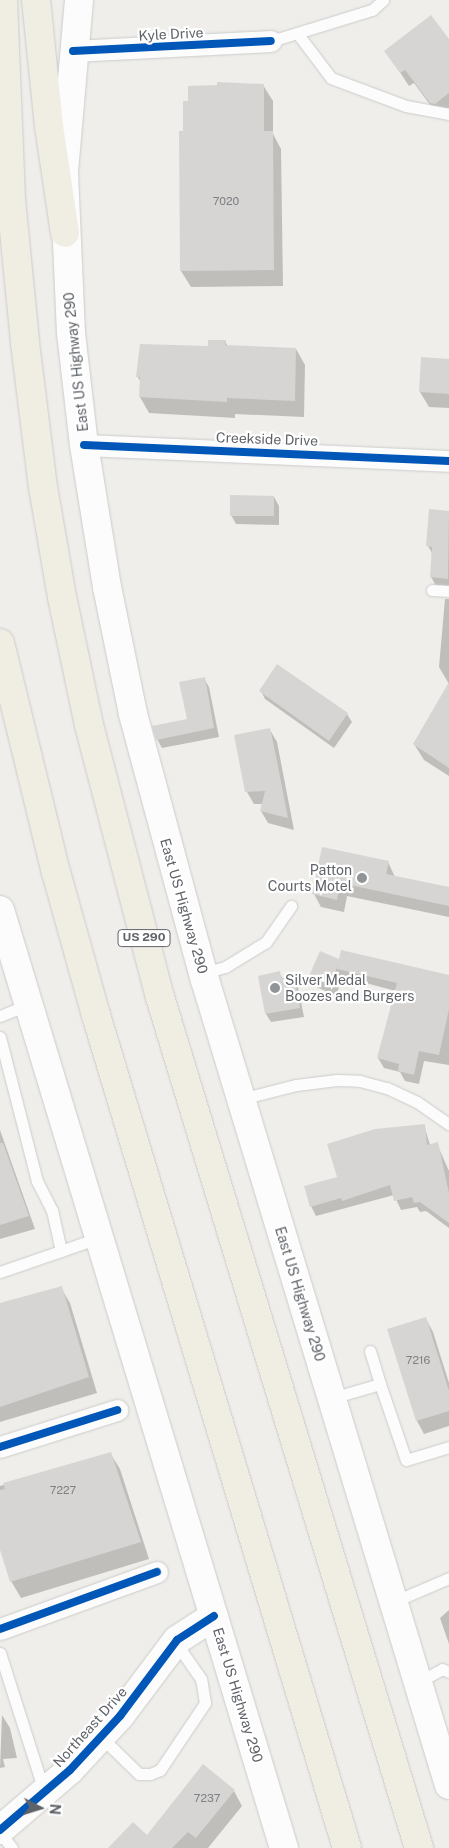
<!DOCTYPE html>
<html>
<head>
<meta charset="utf-8">
<style>
  body { margin:0 }
  #map { position:relative; width:449px; height:1848px; overflow:hidden; background:#efeeea; font-family:"Public Sans",sans-serif }
  div>[style] { position:absolute }
  .shadow>* { inset:0; background:#0003 }
  .building>* { inset:0; background:#d6d5d3 }
  .roads { filter:drop-shadow(0 0 1px #cbcccc) drop-shadow(0 0 1px #cbcccc) }
  .service>* { height:11px; margin:-5.5px; padding:0 5.5px; transform-origin:5.5px; border-radius:5.5px; background:#fdfcfc }
  .minor>* { height:21px; margin:-10.5px; padding:0 10.5px; transform-origin:10.5px; border-radius:10.5px; background:#fdfcfc }
  .tertiary>* { height:28px; margin:-14px; padding:0 14px; transform-origin:14px; border-radius:14px; background:#fdfcfc }
  .secondary>* { height:28px; margin:-14px; padding:0 14px; transform-origin:14px; border-radius:14px; background:#fdfcfc }
  .motorway>* { height:28px; margin:-14px; padding:0 14px; transform-origin:14px; border-radius:14px; background:#f0ede3 }
  .cycleway>* { height:8px; margin:-4px; padding:0 4px; transform-origin:4px; border-radius:4px; background:#0057b8 }
  .dots>* { width:14px; height:14px; translate:-50% -50%; box-sizing:border-box; border:2px solid #fff; border-radius:50% }
  span { translate:-50% -50%; white-space:nowrap; text-align:center; line-height:1.15; -webkit-text-stroke:4.5px #fff; paint-order:stroke }
  .number-label { font-size:11px; color:#7e8184 }
  .number-label span { -webkit-text-stroke-width:0 }
  .shield-label span { padding:1px 4px; background:#fff; border:1px solid; border-radius:4px; -webkit-text-stroke-width:0 }
  .shield-label { font-size:12px; color:#5f6368; font-weight:700 }
  .street-label { font-size:14px; color:#5f6368 }
  .poi-label { font-size:14px; color:#5f6368 }
  .right { translate:-100% -50%; text-align:right }
  .left { translate:0 -50%; text-align:left }
  .north { position:absolute; left:15px; top:1783px; width:50px; height:50px; -webkit-text-stroke:4px #fff; paint-order:stroke; rotate:95deg; font-size:14px; font-weight:700; line-height:20px; text-align:center; color:#5f6368 }
  .north::after { content:''; display:block; margin:auto; width:18px; height:22px; background:#5f6368; clip-path:polygon(50% 0,100% 100%,50% 72%,0 100%) }
</style>
</head>
<body>
<div id="map">
  <div class="shadow">
    <div style="clip-path:polygon(449px 41px,449px 113px,439px 117px,414px 83px,409px 86px,386px 51px)"></div>
    <div style="clip-path:polygon(263px 85px,273px 101px,273px 134px,281px 149px,283px 286px,191px 287px,181px 271px,184px 133px)"></div>
    <div style="clip-path:polygon(225px 341px,228px 347px,296px 349px,305px 365px,304px 417px,235px 414px,235px 418px,149px 413px,140px 397px,141px 382px,137px 376px)"></div>
    <div style="clip-path:polygon(449px 360px,449px 408px,429px 407px,420px 392px)"></div>
    <div style="clip-path:polygon(274px 497px,279px 506px,279px 525px,236px 524px,231px 515px)"></div>
    <div style="clip-path:polygon(430px 511px,449px 512px,449px 594px,440px 593px,431px 577px,433px 555px,428px 546px)"></div>
    <div style="clip-path:polygon(445px 599px,449px 599px,449px 684px,439px 667px)"></div>
    <div style="clip-path:polygon(204px 678px,209px 687px,219px 737px,162px 748px,157px 739px,188px 720px)"></div>
    <div style="clip-path:polygon(449px 690px,449px 776px,424px 760px,414px 744px)"></div>
    <div style="clip-path:polygon(261px 691px,347px 714px,352px 722px,334px 748px,265px 699px)"></div>
    <div style="clip-path:polygon(270px 730px,277px 742px,294px 830px,268px 823px,261px 811px,263px 804px,254px 804px,247px 792px,236px 736px)"></div>
    <div style="clip-path:polygon(388px 862px,395px 877px,449px 888px,449px 917px,347px 896px,344px 912px,321px 907px,314px 894px)"></div>
    <div style="clip-path:polygon(340px 961px,449px 977px,449px 1065px,424px 1061px,419px 1084px,405px 1081px,400px 1072px,384px 1068px,378px 1058px,396px 991px,343px 977px,336px 995px,316px 987px,310px 976px)"></div>
    <div style="clip-path:polygon(279px 973px,283px 979px,293px 978px,298px 987px,304px 1017px,271px 1022px,266px 1014px)"></div>
    <div style="clip-path:polygon(424px 1125px,430px 1145px,437px 1144px,449px 1171px,449px 1228px,426px 1211px,420px 1212px,417px 1207px,401px 1210px,394px 1195px,316px 1216px,311px 1206px,339px 1178px)"></div>
    <div style="clip-path:polygon(0 1130px,35px 1229px,0 1239px)"></div>
    <div style="clip-path:polygon(61px 1288px,70px 1303px,97px 1393px,0 1422px,0 1306px)"></div>
    <div style="clip-path:polygon(426px 1319px,433px 1332px,449px 1383px,449px 1426px,424px 1434px,417px 1421px)"></div>
    <div style="clip-path:polygon(110px 1453px,120px 1469px,149px 1559px,21px 1598px,11px 1581px,0 1547px,0 1486px)"></div>
    <div style="clip-path:polygon(449px 1610px,449px 1644px,440px 1618px)"></div>
    <div style="clip-path:polygon(2px 1715px,10px 1728px,17px 1758px,3px 1759px,5px 1767px,0 1768px)"></div>
    <div style="clip-path:polygon(234px 1791px,242px 1806px,208px 1848px,109px 1848px,147px 1837px)"></div>
  </div>
  <div class="building">
    <div style="clip-path:polygon(431px 15px,449px 39px,449px 93px,435px 104px,430px 103px,405px 70px,400px 73px,384px 51px)"></div>
    <div style="clip-path:polygon(217px 82px,264px 84px,264px 131px,273px 131px,274px 270px,180px 271px,179px 131px,183px 131px,183px 101px,188px 101px,188px 86px,217px 85px)"></div>
    <div style="clip-path:polygon(208px 340px,226px 340px,225px 345px,296px 348px,295px 401px,227px 398px,227px 402px,210px 401px,139px 397px,140px 377px,136px 377px,140px 344px,208px 346px)"></div>
    <div style="clip-path:polygon(421px 357px,449px 359px,449px 394px,419px 392px)"></div>
    <div style="clip-path:polygon(230px 495px,274px 496px,274px 516px,230px 516px)"></div>
    <div style="clip-path:polygon(429px 509px,449px 511px,448px 579px,430px 577px,432px 547px,426px 546px)"></div>
    <div style="clip-path:polygon(277px 664px,348px 713px,329px 741px,259px 691px)"></div>
    <div style="clip-path:polygon(205px 677px,214px 728px,156px 740px,152px 726px,187px 719px,179px 682px)"></div>
    <div style="clip-path:polygon(449px 682px,449px 768px,413px 744px)"></div>
    <div style="clip-path:polygon(270px 728px,275px 751px,288px 818px,260px 811px,265px 791px,245px 792px,234px 735px)"></div>
    <div style="clip-path:polygon(322px 847px,389px 861px,386px 874px,449px 887px,449px 906px,340px 883px,337px 900px,312px 894px)"></div>
    <div style="clip-path:polygon(341px 950px,449px 975px,449px 1009px,439px 1055px,419px 1051px,414px 1075px,398px 1071px,399px 1064px,377px 1058px,397px 983px,337px 969px,338px 965px,330px 985px,309px 976px,320px 951px,339px 959px)"></div>
    <div style="clip-path:polygon(280px 971px,281px 978px,294px 976px,300px 1008px,265px 1014px,258px 976px)"></div>
    <div style="clip-path:polygon(425px 1124px,427px 1145px,438px 1142px,449px 1193px,449px 1223px,420px 1202px,414px 1203px,412px 1197px,394px 1201px,390px 1185px,342px 1201px,341px 1198px,310px 1207px,304px 1186px,337px 1177px,327px 1144px,375px 1129px)"></div>
    <div style="clip-path:polygon(0 1143px,3px 1143px,29px 1216px,0 1225px)"></div>
    <div style="clip-path:polygon(62px 1286px,89px 1377px,0 1407px,0 1303px)"></div>
    <div style="clip-path:polygon(426px 1317px,449px 1391px,449px 1411px,416px 1421px,387px 1329px)"></div>
    <div style="clip-path:polygon(111px 1452px,141px 1542px,10px 1582px,0 1550px,0 1490px,5px 1489px,3px 1483px)"></div>
    <div style="clip-path:polygon(203px 1764px,235px 1790px,196px 1838px,188px 1832px,172px 1848px,108px 1848px,133px 1822px,147px 1835px)"></div>
  </div>
  <div class="roads">
    <div class="service">
      <div style="left:297px;top:33px;width:56px;rotate:52.9deg"></div>
      <div style="left:331px;top:78px;width:80px;rotate:20.5deg"></div>
      <div style="left:406px;top:106px;width:44px;rotate:10.5deg"></div>
      <div style="left:271px;top:41px;width:106px;rotate:-17.1deg"></div>
      <div style="left:372px;top:10px;width:15px;rotate:-42deg"></div>
      <div style="left:432px;top:590px;width:17px;rotate:3deg"></div>
      <div style="left:203px;top:973px;width:23px;rotate:-15deg"></div>
      <div style="left:225px;top:967px;width:48px;rotate:-31.4deg"></div>
      <div style="left:266px;top:942px;width:44px;rotate:-55.2deg"></div>
      <div style="left:0;top:1016px;width:29px;rotate:-22deg"></div>
      <div style="left:0;top:1037px;width:149px;rotate:75.6deg"></div>
      <div style="left:37px;top:1181px;width:33px;rotate:63deg"></div>
      <div style="left:52px;top:1210px;width:42px;rotate:77.6deg"></div>
      <div style="left:241px;top:1099px;width:57px;rotate:-14.3deg"></div>
      <div style="left:296px;top:1085px;width:41px;rotate:-7deg"></div>
      <div style="left:337px;top:1080px;width:23px;rotate:2deg"></div>
      <div style="left:360px;top:1081px;width:28px;rotate:15deg"></div>
      <div style="left:387px;top:1088px;width:33px;rotate:25deg"></div>
      <div style="left:417px;top:1102px;width:39px;rotate:35deg"></div>
      <div style="left:0;top:1272px;width:104px;rotate:-19.1deg"></div>
      <div style="left:370px;top:1351px;width:34px;rotate:73deg"></div>
      <div style="left:332px;top:1398px;width:50px;rotate:-16.3deg"></div>
      <div style="left:380px;top:1384px;width:80px;rotate:71.1deg"></div>
      <div style="left:406px;top:1460px;width:45px;rotate:-16.8deg"></div>
      <div style="left:393px;top:1602px;width:61px;rotate:-23.2deg"></div>
      <div style="left:0;top:1653px;width:145px;rotate:72.3deg"></div>
      <div style="left:418px;top:1682px;width:27px;rotate:-28deg"></div>
      <div style="left:442px;top:1669px;width:8px;rotate:23deg"></div>
      <div style="left:101px;top:1737px;width:53px;rotate:44.2deg"></div>
      <div style="left:139px;top:1774px;width:11px"></div>
      <div style="left:150px;top:1774px;width:11px;rotate:-22deg"></div>
      <div style="left:160px;top:1770px;width:81px;rotate:-56.1deg"></div>
      <div style="left:205px;top:1703px;width:24px;rotate:-99deg"></div>
      <div style="left:201px;top:1679px;width:44px;rotate:-124.8deg"></div>
      <div style="left:0;top:1833px;width:19px;rotate:51deg"></div>
    </div>
    <div class="minor">
      <div style="left:73px;top:51px;width:198px;rotate:-2.9deg"></div>
      <div style="left:84px;top:445px;width:365px;rotate:2.5deg"></div>
      <div style="left:0;top:1447px;width:123px;rotate:-17.5deg"></div>
      <div style="left:0;top:1629px;width:167px;rotate:-20deg"></div>
    </div>
    <div class="tertiary">
      <div style="left:0;top:1830px;width:92px;rotate:-40.6deg"></div>
      <div style="left:70px;top:1770px;width:74px;rotate:-47.2deg"></div>
      <div style="left:120px;top:1716px;width:95px;rotate:-53.1deg"></div>
      <div style="left:177px;top:1640px;width:44px;rotate:-33deg"></div>
    </div>
    <div class="secondary">
      <div style="left:79px;top:0;width:174px;rotate:95deg"></div>
      <div style="left:64px;top:173px;width:160px;rotate:87.5deg"></div>
      <div style="left:71px;top:333px;width:113px;rotate:83.4deg"></div>
      <div style="left:84px;top:445px;width:144px;rotate:80.8deg"></div>
      <div style="left:107px;top:587px;width:130px;rotate:78.4deg"></div>
      <div style="left:133px;top:714px;width:276px;rotate:74.9deg"></div>
      <div style="left:205px;top:980px;width:841px;rotate:73.14deg"></div>
      <div style="left:0;top:910px;width:980px;rotate:73.16deg"></div>
    </div>
    <div class="motorway">
      <div style="left:3px;top:0;width:199px;rotate:87.7deg"></div>
      <div style="left:11px;top:199px;width:145px;rotate:84.4deg"></div>
      <div style="left:25px;top:343px;width:145px;rotate:82.9deg"></div>
      <div style="left:43px;top:487px;width:112px;rotate:80.2deg"></div>
      <div style="left:62px;top:597px;width:131px;rotate:78.1deg"></div>
      <div style="left:89px;top:725px;width:281px;rotate:75.4deg"></div>
      <div style="left:160px;top:997px;width:890px;rotate:73.07deg"></div>
      <div style="left:36px;top:0;width:127px;rotate:84.1deg"></div>
      <div style="left:49px;top:126px;width:108px;rotate:81.5deg"></div>
      <div style="left:0;top:643px;width:236px;rotate:76.3deg"></div>
      <div style="left:56px;top:872px;width:148px;rotate:74.4deg"></div>
      <div style="left:96px;top:1015px;width:870px;rotate:73.23deg"></div>
    </div>
  </div>
  <div class="cycleway">
    <div style="left:73px;top:51px;width:198px;rotate:-2.9deg"></div>
    <div style="left:84px;top:445px;width:365px;rotate:2.5deg"></div>
    <div style="left:0;top:1447px;width:123px;rotate:-17.5deg"></div>
    <div style="left:0;top:1629px;width:167px;rotate:-20deg"></div>
    <div style="left:0;top:1830px;width:92px;rotate:-40.6deg"></div>
    <div style="left:70px;top:1770px;width:74px;rotate:-47.2deg"></div>
    <div style="left:120px;top:1716px;width:95px;rotate:-53.1deg"></div>
    <div style="left:177px;top:1640px;width:44px;rotate:-33deg"></div>
  </div>
  <div class="dots">
    <div style="left:362px;top:878px;background:#919496"></div>
    <div style="left:275px;top:988px;background:#919496"></div>
  </div>
  <div class="number-label">
    <span style="left:226px;top:201px">7020</span>
    <span style="left:418px;top:1360px">7216</span>
    <span style="left:63px;top:1490px">7227</span>
    <span style="left:207px;top:1798px">7237</span>
  </div>
  <div class="shield-label">
    <span style="left:144px;top:938px">US 290</span>
  </div>
  <div class="street-label">
    <span style="left:171px;top:34px;rotate:-3deg">Kyle Drive</span>
    <span style="left:76px;top:362px;rotate:-96deg">East US Highway 290</span>
    <span style="left:267px;top:439px;rotate:2deg">Creekside Drive</span>
    <span style="left:184px;top:906px;rotate:74deg">East US Highway 290</span>
    <span style="left:300px;top:1294px;rotate:73deg">East US Highway 290</span>
    <span style="left:238px;top:1695px;rotate:73deg">East US Highway 290</span>
    <span style="left:90px;top:1727px;rotate:-48deg">Northeast Drive</span>
  </div>
  <div class="poi-label">
    <span class="right" style="left:352px;top:878px">Patton<br>Courts Motel</span>
    <span class="left" style="left:285px;top:988px">Silver Medal<br>Boozes and Burgers</span>
  </div>
  <div class="north">N</div>
</div>
</body>
</html>
